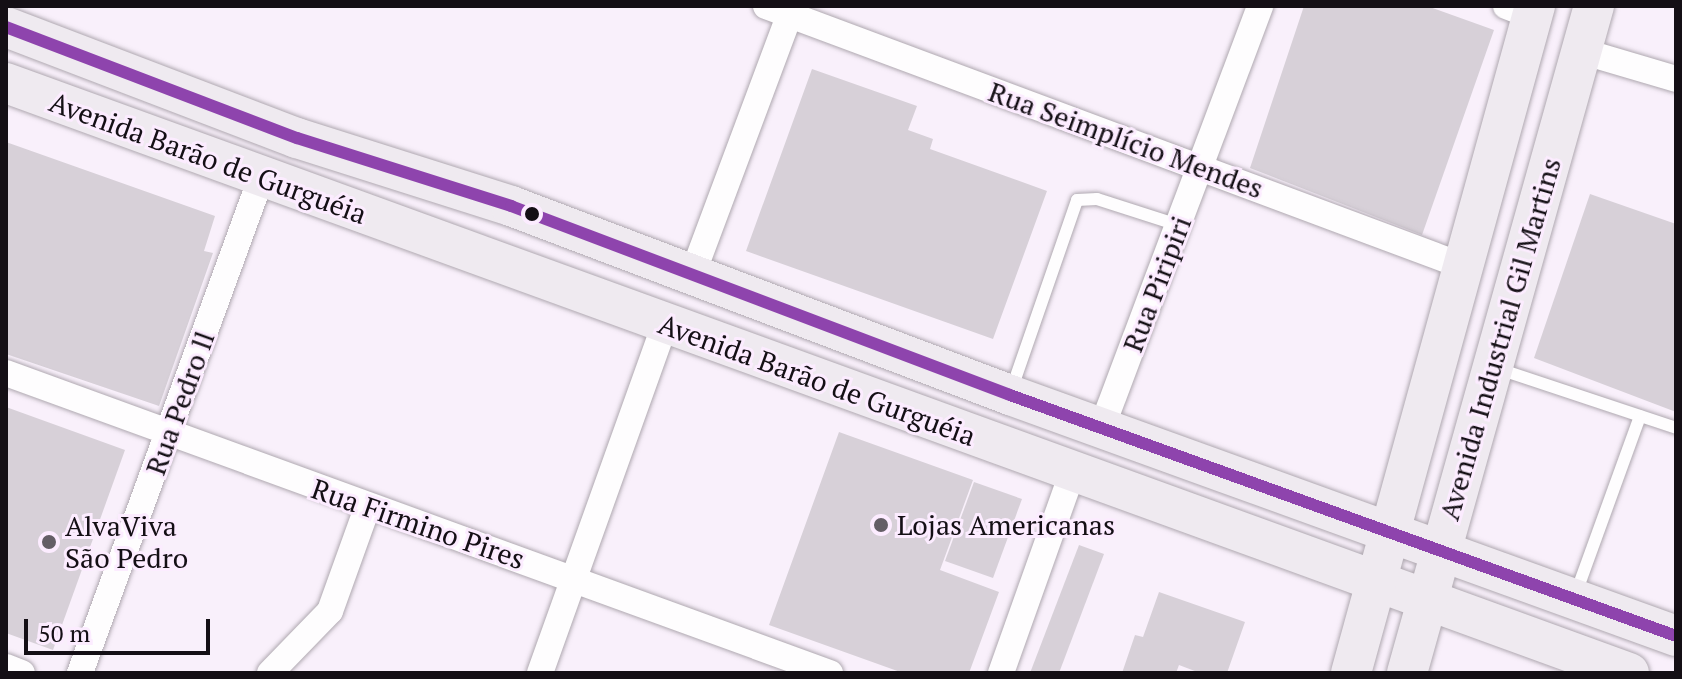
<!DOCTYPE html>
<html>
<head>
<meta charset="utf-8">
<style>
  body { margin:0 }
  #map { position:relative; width:1682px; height:679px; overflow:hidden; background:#f9f0fb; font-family:"PT Serif",serif }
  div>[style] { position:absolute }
  .building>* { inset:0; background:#d7d0d8 }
  .roads { filter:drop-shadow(0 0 2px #afa8b0) drop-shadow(0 0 2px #afa8b0) }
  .service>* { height:12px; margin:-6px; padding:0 6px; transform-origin:6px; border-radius:6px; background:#fefdfe }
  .minor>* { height:26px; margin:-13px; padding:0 13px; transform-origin:13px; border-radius:13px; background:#fefdfe }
  .primary>* { height:40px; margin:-20px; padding:0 20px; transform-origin:20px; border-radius:20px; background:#efeaf0 }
  .bus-1>* { height:12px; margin:-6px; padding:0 6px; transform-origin:6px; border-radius:6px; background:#8e44ad }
  .dots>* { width:22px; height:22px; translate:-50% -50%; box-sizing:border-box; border:4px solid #fcecff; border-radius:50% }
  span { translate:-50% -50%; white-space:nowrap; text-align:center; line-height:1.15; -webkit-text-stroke:6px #fcecff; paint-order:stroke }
  .street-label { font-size:28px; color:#140f15 }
  .poi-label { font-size:28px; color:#140f15 }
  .left { translate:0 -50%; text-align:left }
  .frame { position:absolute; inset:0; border:8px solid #140f15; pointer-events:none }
  .scale { position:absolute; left:24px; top:619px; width:186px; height:36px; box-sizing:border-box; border:4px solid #140f15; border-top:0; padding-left:10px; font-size:24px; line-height:28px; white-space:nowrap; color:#140f15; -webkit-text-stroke:6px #fcecff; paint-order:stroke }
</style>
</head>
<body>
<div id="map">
  <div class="building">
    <div style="clip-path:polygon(1304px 6px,1427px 6px,1494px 30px,1422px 235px,1250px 168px)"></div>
    <div style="clip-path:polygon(812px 69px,917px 106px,908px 130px,933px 139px,930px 149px,1047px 191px,993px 339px,746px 251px)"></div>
    <div style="clip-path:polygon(6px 142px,215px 216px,204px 251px,213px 253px,159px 406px,6px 354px)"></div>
    <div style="clip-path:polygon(1590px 194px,1676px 224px,1676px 412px,1534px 358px)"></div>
    <div style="clip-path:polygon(6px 407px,125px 450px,53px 650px,6px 633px)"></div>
    <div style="clip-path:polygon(839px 432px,973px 480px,940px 570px,999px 592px,969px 673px,903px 673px,769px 625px)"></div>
    <div style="clip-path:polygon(974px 482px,1022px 499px,993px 578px,945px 561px)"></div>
    <div style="clip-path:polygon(1079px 545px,1104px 554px,1059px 673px,1030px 673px)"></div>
    <div style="clip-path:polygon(1159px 592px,1245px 622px,1227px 673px,1200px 673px,1179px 665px,1176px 673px,1122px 673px,1135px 635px,1143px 637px)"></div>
  </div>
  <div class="roads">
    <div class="service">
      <div style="left:1499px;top:369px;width:187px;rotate:18.4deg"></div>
      <div style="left:1012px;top:388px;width:199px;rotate:-70.9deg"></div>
      <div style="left:1077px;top:200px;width:20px;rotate:-3deg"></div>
      <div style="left:1097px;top:199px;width:85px;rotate:17.8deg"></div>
      <div style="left:1576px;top:593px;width:188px;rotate:-70.1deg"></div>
    </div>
    <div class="minor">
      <div style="left:766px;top:6px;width:744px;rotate:20.46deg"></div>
      <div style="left:1506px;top:6px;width:28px;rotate:21deg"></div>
      <div style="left:1581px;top:51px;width:99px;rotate:16.4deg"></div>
      <div style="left:693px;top:273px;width:285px;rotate:-69.5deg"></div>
      <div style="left:6px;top:373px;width:877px;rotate:20.01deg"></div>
      <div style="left:1102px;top:427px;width:450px;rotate:-69.4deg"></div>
      <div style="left:6px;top:667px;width:17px;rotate:21deg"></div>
      <div style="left:80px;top:673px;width:527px;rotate:-69.91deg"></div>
      <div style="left:270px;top:673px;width:86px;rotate:-45.9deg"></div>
      <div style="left:330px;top:611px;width:109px;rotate:-70.2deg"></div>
      <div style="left:540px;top:673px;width:368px;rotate:-70.3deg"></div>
      <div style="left:1001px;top:673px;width:214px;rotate:-70.4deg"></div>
    </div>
    <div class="primary">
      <div style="left:6px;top:27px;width:311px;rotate:20.9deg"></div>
      <div style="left:297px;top:138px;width:225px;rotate:17.6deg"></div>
      <div style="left:511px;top:206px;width:534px;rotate:20.74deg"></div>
      <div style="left:1010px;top:395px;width:708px;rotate:19.89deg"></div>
      <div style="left:6px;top:83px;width:1727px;rotate:19.98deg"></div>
      <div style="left:1351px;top:673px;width:692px;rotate:-74.58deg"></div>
      <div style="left:1407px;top:673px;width:693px;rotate:-74.34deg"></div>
    </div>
  </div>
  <div class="bus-1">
    <div style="left:6px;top:27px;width:311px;rotate:20.9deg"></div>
    <div style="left:297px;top:138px;width:225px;rotate:17.6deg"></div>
    <div style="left:511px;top:206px;width:534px;rotate:20.74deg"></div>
    <div style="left:1010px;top:395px;width:708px;rotate:19.89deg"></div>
  </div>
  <div class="dots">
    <div style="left:532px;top:214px;background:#140f15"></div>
    <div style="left:881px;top:525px;background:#645e66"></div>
    <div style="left:49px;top:542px;background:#645e66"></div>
  </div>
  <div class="street-label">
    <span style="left:1126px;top:140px;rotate:20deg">Rua Seimplício Mendes</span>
    <span style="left:208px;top:158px;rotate:20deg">Avenida Barão de Gurguéia</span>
    <span style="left:1157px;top:284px;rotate:-69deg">Rua Piripiri</span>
    <span style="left:1500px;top:339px;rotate:-74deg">Avenida Industrial Gil Martins</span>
    <span style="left:817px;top:380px;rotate:20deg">Avenida Barão de Gurguéia</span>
    <span style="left:180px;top:403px;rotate:-70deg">Rua Pedro ll</span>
    <span style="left:418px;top:524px;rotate:19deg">Rua Firmino Pires</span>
  </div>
  <div class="poi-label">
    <span class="left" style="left:897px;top:525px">Lojas Americanas</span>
    <span class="left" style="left:65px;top:542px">AlvaViva<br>São Pedro</span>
  </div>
  <div class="frame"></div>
  <div class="scale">50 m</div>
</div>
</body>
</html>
